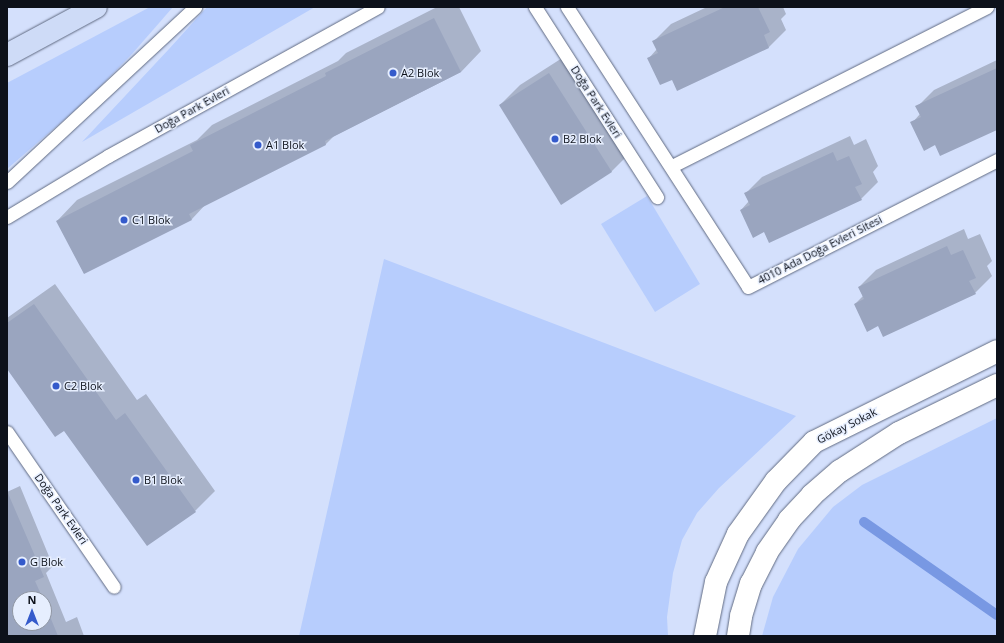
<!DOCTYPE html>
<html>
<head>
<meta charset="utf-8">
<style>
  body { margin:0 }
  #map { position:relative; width:1004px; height:643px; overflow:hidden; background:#d4e0fc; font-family:"Open Sans",sans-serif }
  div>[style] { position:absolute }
  .green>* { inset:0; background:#b7cdfd }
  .shadow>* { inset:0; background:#0003 }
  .stream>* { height:10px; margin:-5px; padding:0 5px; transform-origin:5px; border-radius:5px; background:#7898e3 }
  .building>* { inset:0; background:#9aa5bf }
  .roads { filter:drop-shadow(0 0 1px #606a82) drop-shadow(0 0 1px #606a82) }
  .service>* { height:13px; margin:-6.5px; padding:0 6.5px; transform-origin:6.5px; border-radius:6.5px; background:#fff }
  .minor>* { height:22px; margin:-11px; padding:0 11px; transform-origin:11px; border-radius:11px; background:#fff }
  .primary>* { height:22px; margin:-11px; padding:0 11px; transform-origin:11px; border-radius:11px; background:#cedbf7 }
  .dots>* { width:11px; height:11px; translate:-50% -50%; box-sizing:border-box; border:2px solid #e6eefe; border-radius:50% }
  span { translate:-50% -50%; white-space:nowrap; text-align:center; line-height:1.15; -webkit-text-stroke:3px #e6eefe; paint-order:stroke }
  .poi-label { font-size:11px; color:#0d111a }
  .left { translate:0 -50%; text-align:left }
  .street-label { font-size:11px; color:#0d111a }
  .frame { position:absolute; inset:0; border:8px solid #0d111a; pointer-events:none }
  .north { position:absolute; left:12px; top:591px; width:40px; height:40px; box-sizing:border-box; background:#e6eefe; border:1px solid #8f96a3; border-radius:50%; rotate:0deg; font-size:11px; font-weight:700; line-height:16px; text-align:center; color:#0d111a }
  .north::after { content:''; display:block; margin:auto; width:14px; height:18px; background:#345acb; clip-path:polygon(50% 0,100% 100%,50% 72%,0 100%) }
</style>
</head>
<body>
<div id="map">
  <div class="green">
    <div style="clip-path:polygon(150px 7px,173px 7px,132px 54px,87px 100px,7px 169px,7px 83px)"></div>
    <div style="clip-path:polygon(207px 7px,315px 7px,82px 142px,169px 49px)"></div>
    <div style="clip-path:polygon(647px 196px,700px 284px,655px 312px,601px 224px)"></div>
    <div style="clip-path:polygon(384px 259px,796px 416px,719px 488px,697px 513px,682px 540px,673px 573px,667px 617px,668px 636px,299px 636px)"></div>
    <div style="clip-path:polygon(997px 418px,997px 636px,762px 636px,773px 597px,798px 549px,833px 507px,862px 485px)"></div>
  </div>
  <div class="shadow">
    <div style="clip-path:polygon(437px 7px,459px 7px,481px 51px,461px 72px,334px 136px,326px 144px,206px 204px,192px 219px,84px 273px,57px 221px,77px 200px,197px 140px,212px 125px,338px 61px,346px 53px)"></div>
    <div style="clip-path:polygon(707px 7px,783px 7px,786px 14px,781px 19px,786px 30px,769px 47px,678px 89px,672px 78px,649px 58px,657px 49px,654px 41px,671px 24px)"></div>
    <div style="clip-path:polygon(570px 53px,632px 151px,611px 172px,500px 105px,520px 85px)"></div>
    <div style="clip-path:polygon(997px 60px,997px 129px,935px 144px,912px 123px,920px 114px,917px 107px,934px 90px)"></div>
    <div style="clip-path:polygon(850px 136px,854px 145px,866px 139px,878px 166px,873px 172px,878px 182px,861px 199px,764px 231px,741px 210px,749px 201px,745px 194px,762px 177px)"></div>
    <div style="clip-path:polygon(964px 229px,968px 239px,980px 234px,992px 261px,987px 266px,992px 276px,975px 293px,879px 325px,855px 304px,863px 296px,859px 287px,876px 270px)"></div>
    <div style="clip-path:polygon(55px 284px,137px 400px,146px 394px,215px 491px,195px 511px,65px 429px,7px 367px,7px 318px)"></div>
    <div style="clip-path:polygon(evenodd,20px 486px,53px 566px,46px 573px,66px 622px,77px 617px,84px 636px,7px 636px,7px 492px,20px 486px,20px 599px,44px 599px,44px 623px,20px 623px,20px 599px)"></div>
  </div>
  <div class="stream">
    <div style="left:864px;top:522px;width:162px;rotate:35deg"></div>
  </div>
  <div class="building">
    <div style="clip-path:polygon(725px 7px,758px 7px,770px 32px,764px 35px,769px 48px,677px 91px,672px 80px,660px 85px,647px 58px,658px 53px,652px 41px)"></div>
    <div style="clip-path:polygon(434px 18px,461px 72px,325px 141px,326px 145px,189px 214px,192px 220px,84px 274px,56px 221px,193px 151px,190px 145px,326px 76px,325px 73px)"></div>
    <div style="clip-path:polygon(997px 68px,997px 130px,940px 156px,935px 145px,924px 151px,910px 122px,921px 117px,915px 106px)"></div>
    <div style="clip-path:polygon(549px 73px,612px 172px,561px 205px,499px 105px)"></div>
    <div style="clip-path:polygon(833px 152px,837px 161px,849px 156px,862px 184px,855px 187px,862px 200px,769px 243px,764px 232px,753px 238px,740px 210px,750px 205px,744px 193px)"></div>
    <div style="clip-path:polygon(947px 246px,951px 255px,963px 250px,976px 278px,969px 281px,976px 294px,883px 337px,878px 326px,867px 332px,854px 304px,864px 299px,858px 287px)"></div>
    <div style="clip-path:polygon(34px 304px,116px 420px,125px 413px,196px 512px,147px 546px,64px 431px,55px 437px,7px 369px,7px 323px)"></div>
    <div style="clip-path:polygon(7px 491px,44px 577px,35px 581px,43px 599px,20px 599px,20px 623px,44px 623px,44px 602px,58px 636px,7px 636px)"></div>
  </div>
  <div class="roads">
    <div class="service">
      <div style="left:535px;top:7px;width:226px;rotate:57.3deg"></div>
      <div style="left:567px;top:7px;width:333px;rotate:57.1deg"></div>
      <div style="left:748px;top:287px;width:280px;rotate:-27deg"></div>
      <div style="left:672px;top:166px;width:353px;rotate:-26.8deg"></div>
      <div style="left:7px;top:182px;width:257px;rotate:-42.9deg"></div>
      <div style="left:7px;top:217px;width:118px;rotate:-31.1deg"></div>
      <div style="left:108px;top:156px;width:308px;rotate:-28.9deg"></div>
      <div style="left:7px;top:432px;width:188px;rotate:55.4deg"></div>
    </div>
    <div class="minor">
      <div style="left:705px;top:636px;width:55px;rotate:-78.5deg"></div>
      <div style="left:716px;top:582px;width:53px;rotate:-65.4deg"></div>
      <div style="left:738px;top:534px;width:65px;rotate:-54.4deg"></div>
      <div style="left:776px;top:481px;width:54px;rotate:-45.7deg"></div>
      <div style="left:814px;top:442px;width:204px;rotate:-26.4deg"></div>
      <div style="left:738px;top:636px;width:20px;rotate:-81deg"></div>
      <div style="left:741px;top:616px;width:34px;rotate:-73deg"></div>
      <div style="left:751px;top:584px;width:36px;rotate:-63deg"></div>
      <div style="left:767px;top:552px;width:39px;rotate:-55deg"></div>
      <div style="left:789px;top:520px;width:34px;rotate:-47deg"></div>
      <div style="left:812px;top:495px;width:37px;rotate:-41deg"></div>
      <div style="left:840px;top:471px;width:70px;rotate:-32.8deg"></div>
      <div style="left:899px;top:433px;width:109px;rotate:-26.1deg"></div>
    </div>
    <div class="primary">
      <div style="left:7px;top:55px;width:101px;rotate:-28.3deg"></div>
    </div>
  </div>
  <div class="dots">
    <div style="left:393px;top:73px;background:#345acb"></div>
    <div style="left:555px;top:139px;background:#345acb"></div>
    <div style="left:258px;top:145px;background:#345acb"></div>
    <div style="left:124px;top:220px;background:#345acb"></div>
    <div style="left:56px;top:386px;background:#345acb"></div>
    <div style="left:136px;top:480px;background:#345acb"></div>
    <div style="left:22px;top:562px;background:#345acb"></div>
  </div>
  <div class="poi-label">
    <span class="left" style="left:401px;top:73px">A2 Blok</span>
    <span class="left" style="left:563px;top:139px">B2 Blok</span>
    <span class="left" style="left:266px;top:145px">A1 Blok</span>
    <span class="left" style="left:132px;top:220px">C1 Blok</span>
    <span class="left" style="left:64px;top:386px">C2 Blok</span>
    <span class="left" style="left:144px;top:480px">B1 Blok</span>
    <span class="left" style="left:30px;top:562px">G Blok</span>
  </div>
  <div class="street-label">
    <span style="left:596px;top:102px;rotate:57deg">Doğa Park Evleri</span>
    <span style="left:192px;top:110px;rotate:-29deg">Doğa Park Evleri</span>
    <span style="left:820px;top:250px;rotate:-27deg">4010 Ada Doğa Evleri Sitesi</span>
    <span style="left:847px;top:426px;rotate:-27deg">Gökay Sokak</span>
    <span style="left:61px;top:509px;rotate:55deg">Doğa Park Evleri</span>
  </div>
  <div class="frame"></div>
  <div class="north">N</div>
</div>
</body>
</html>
